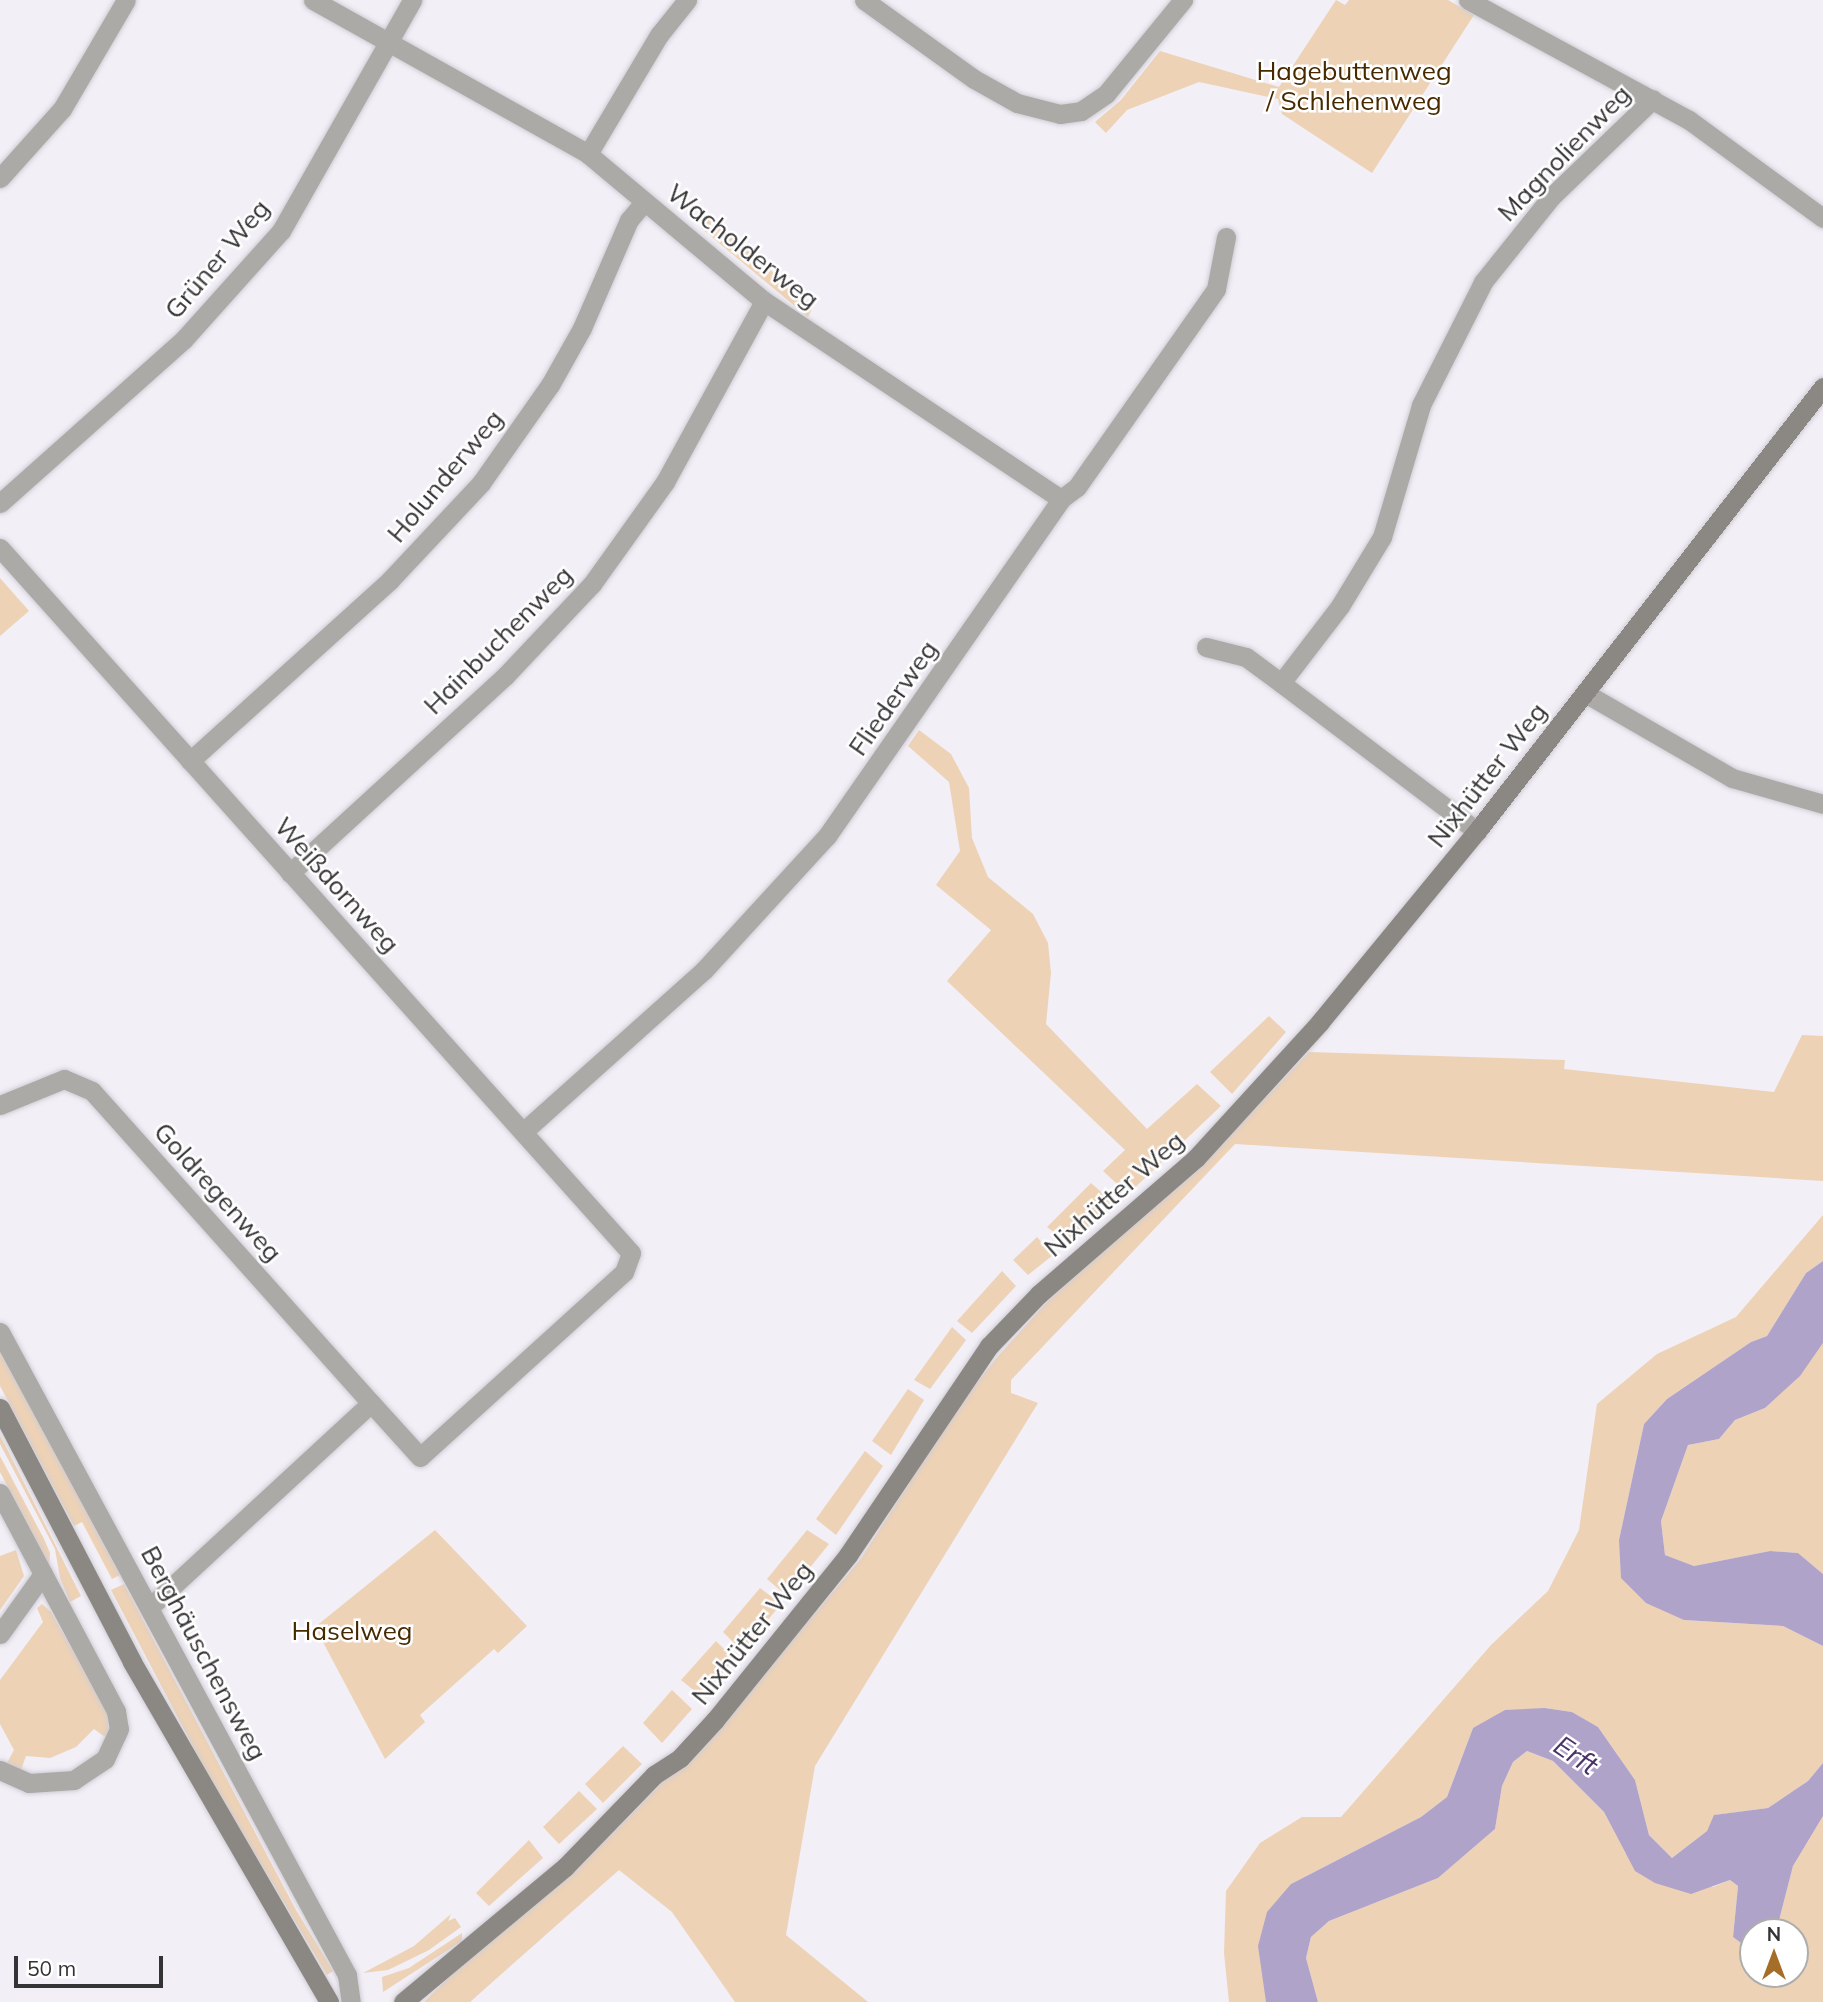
<!DOCTYPE html>
<html>
<head>
<meta charset="utf-8">
<style>
  body { margin:0 }
  #map { position:relative; width:1823px; height:2002px; overflow:hidden; background:#f2eff7; font-family:Mulish,sans-serif }
  div>[style] { position:absolute }
  .green>* { inset:0; background:#edd2b6 }
  .water>* { inset:0; background:#b0a3ca }
  .roads { filter:drop-shadow(0 0 2px #d0cdd4) drop-shadow(0 0 2px #d0cdd4) }
  .minor>* { height:19px; margin:-9.5px; padding:0 9.5px; transform-origin:9.5px; border-radius:9.5px; background:#acaaa7 }
  .secondary>* { height:19px; margin:-9.5px; padding:0 9.5px; transform-origin:9.5px; border-radius:9.5px; background:#8b8884 }
  span { translate:-50% -50%; white-space:nowrap; text-align:center; line-height:1.15; -webkit-text-stroke:5px #fff; paint-order:stroke }
  .park-label { font-size:26px; color:#472900 }
  .street-label { font-size:26px; color:#343335 }
  .water-label { font-size:28px; color:#493468; font-style:italic }
  .north { position:absolute; left:1739px; top:1918px; width:70px; height:70px; box-sizing:border-box; background:#fff; border:2px solid #aeadae; border-radius:50%; rotate:0deg; font-size:19px; font-weight:700; line-height:28px; text-align:center; color:#343335 }
  .north::after { content:''; display:block; margin:auto; width:24px; height:32px; background:#a46e29; clip-path:polygon(50% 0,100% 100%,50% 72%,0 100%) }
  .scale { position:absolute; left:14px; top:1956px; width:149px; height:32px; box-sizing:border-box; border:4px solid #343335; border-top:0; padding-left:9px; font-size:21px; line-height:24px; white-space:nowrap; color:#343335; -webkit-text-stroke:5px #fff; paint-order:stroke }
</style>
</head>
<body>
<div id="map">
  <div class="green">
    <div style="clip-path:polygon(1336px 0,1345px 5px,1349px 0,1448px 0,1474px 15px,1372px 173px,1282px 114px,1278px 99px,1199px 82px,1127px 110px,1106px 133px,1095px 122px,1121px 100px,1160px 51px,1279px 87px)"></div>
    <div style="clip-path:polygon(709px 216px,813px 307px,808px 317px,701px 228px)"></div>
    <div style="clip-path:polygon(0 578px,29px 611px,0 636px)"></div>
    <div style="clip-path:polygon(919px 730px,951px 754px,969px 788px,972px 838px,988px 877px,1033px 914px,1048px 943px,1051px 973px,1046px 1024px,1147px 1129px,1197px 1084px,1221px 1106px,1128px 1194px,1103px 1171px,1125px 1150px,947px 981px,991px 930px,936px 885px,960px 851px,949px 782px,908px 746px)"></div>
    <div style="clip-path:polygon(1269px 1016px,1286px 1032px,1232px 1094px,1210px 1072px)"></div>
    <div style="clip-path:polygon(1802px 1035px,1823px 1036px,1823px 1181px,1235px 1144px,1011px 1380px,1011px 1393px,1038px 1403px,815px 1766px,786px 1935px,868px 2002px,735px 2002px,672px 1912px,619px 1870px,470px 2002px,424px 2002px,484px 1943px,612px 1834px,734px 1709px,860px 1560px,963px 1400px,999px 1355px,1046px 1303px,1223px 1143px,1309px 1052px,1565px 1060px,1564px 1069px,1774px 1092px)"></div>
    <div style="clip-path:polygon(1091px 1183px,1116px 1205px,1068px 1243px,1047px 1227px)"></div>
    <div style="clip-path:polygon(1823px 1215px,1823px 1261px,1806px 1273px,1767px 1336px,1751px 1342px,1667px 1399px,1644px 1424px,1619px 1540px,1684px 1620px,1783px 1626px,1823px 1646px,1823px 1763px,1808px 1781px,1768px 1808px,1715px 1815px,1707px 1831px,1672px 1858px,1649px 1835px,1635px 1780px,1598px 1727px,1572px 1712px,1545px 1708px,1473px 1728px,1447px 1797px,1421px 1817px,1291px 1884px,1266px 2002px,1229px 2002px,1224px 1953px,1226px 1891px,1260px 1843px,1302px 1817px,1341px 1817px,1491px 1645px,1548px 1591px,1579px 1530px,1597px 1404px,1657px 1354px,1736px 1317px)"></div>
    <div style="clip-path:polygon(1037px 1237px,1053px 1255px,1028px 1275px,1013px 1260px)"></div>
    <div style="clip-path:polygon(1002px 1271px,1016px 1286px,972px 1333px,957px 1321px)"></div>
    <div style="clip-path:polygon(952px 1327px,966px 1340px,930px 1389px,914px 1380px)"></div>
    <div style="clip-path:polygon(1823px 1343px,1823px 1574px,1798px 1553px,1770px 1551px,1694px 1566px,1665px 1555px,1661px 1521px,1688px 1445px,1719px 1439px,1735px 1420px,1765px 1408px,1800px 1375px)"></div>
    <div style="clip-path:polygon(0 1350px,120px 1575px,112px 1579px,82px 1522px,74px 1526px,0 1386px)"></div>
    <div style="clip-path:polygon(908px 1389px,924px 1400px,891px 1455px,872px 1441px)"></div>
    <div style="clip-path:polygon(0 1435px,81px 1596px,70px 1602px,60px 1578px,55px 1549px,0 1444px)"></div>
    <div style="clip-path:polygon(865px 1451px,883px 1466px,836px 1535px,816px 1519px)"></div>
    <div style="clip-path:polygon(0 1456px,44px 1539px,50px 1553px,49px 1565px,0 1472px)"></div>
    <div style="clip-path:polygon(435px 1530px,527px 1626px,498px 1653px,494px 1649px,420px 1715px,425px 1722px,385px 1759px,315px 1627px)"></div>
    <div style="clip-path:polygon(807px 1530px,829px 1544px,787px 1596px,767px 1579px)"></div>
    <div style="clip-path:polygon(16px 1550px,24px 1576px,0 1610px,0 1556px)"></div>
    <div style="clip-path:polygon(124px 1584px,296px 1910px,333px 1971px,327px 1975px,208px 1775px,111px 1590px)"></div>
    <div style="clip-path:polygon(760px 1588px,781px 1604px,742px 1651px,723px 1632px)"></div>
    <div style="clip-path:polygon(42px 1604px,51px 1612px,107px 1711px,109px 1730px,105px 1737px,94px 1729px,76px 1747px,50px 1758px,26px 1756px,21px 1770px,7px 1763px,14px 1750px,0 1724px,0 1680px,43px 1622px,37px 1608px)"></div>
    <div style="clip-path:polygon(716px 1641px,734px 1659px,702px 1697px,681px 1680px)"></div>
    <div style="clip-path:polygon(672px 1690px,692px 1709px,662px 1743px,643px 1723px)"></div>
    <div style="clip-path:polygon(623px 1746px,642px 1764px,603px 1803px,585px 1784px)"></div>
    <div style="clip-path:polygon(1527px 1751px,1553px 1761px,1604px 1812px,1626px 1854px,1713px 1887px,1730px 1880px,1738px 1886px,1733px 1937px,1753px 1952px,1753px 1974px,1795px 1974px,1795px 1932px,1776px 1932px,1793px 1866px,1823px 1816px,1823px 2002px,1318px 2002px,1306px 1958px,1311px 1937px,1329px 1921px,1438px 1878px,1495px 1829px,1502px 1786px,1513px 1762px)"></div>
    <div style="clip-path:polygon(579px 1791px,597px 1809px,559px 1844px,543px 1827px)"></div>
    <div style="clip-path:polygon(529px 1840px,543px 1858px,489px 1906px,476px 1893px)"></div>
    <div style="clip-path:polygon(451px 1914px,448px 1921px,455px 1918px,461px 1927px,429px 1950px,388px 1970px,363px 1973px,414px 1946px)"></div>
    <div style="clip-path:polygon(462px 1933px,462px 1941px,383px 1992px,382px 1977px,409px 1968px)"></div>
  </div>
  <div class="water">
    <div style="clip-path:polygon(1823px 1261px,1823px 1343px,1800px 1376px,1765px 1408px,1735px 1420px,1719px 1439px,1688px 1445px,1661px 1521px,1665px 1555px,1694px 1566px,1770px 1551px,1798px 1553px,1823px 1574px,1823px 1646px,1783px 1626px,1684px 1620px,1646px 1603px,1621px 1578px,1619px 1540px,1644px 1424px,1667px 1399px,1751px 1342px,1767px 1336px,1806px 1273px)"></div>
    <div style="clip-path:polygon(1545px 1708px,1572px 1712px,1598px 1727px,1635px 1780px,1649px 1835px,1672px 1858px,1707px 1831px,1714px 1815px,1768px 1808px,1808px 1781px,1823px 1763px,1823px 1816px,1793px 1866px,1776px 1932px,1753px 1932px,1753px 1952px,1733px 1937px,1738px 1886px,1730px 1880px,1691px 1894px,1655px 1883px,1635px 1871px,1604px 1812px,1553px 1761px,1527px 1751px,1513px 1762px,1502px 1786px,1495px 1829px,1438px 1878px,1329px 1921px,1311px 1937px,1306px 1958px,1318px 2002px,1266px 2002px,1258px 1946px,1267px 1912px,1291px 1884px,1421px 1817px,1447px 1797px,1473px 1728px,1505px 1710px)"></div>
  </div>
  <div class="roads">
    <div class="minor">
      <div style="left:313px;top:0;width:315px;rotate:29.2deg"></div>
      <div style="left:588px;top:154px;width:229px;rotate:39.9deg"></div>
      <div style="left:764px;top:301px;width:357px;rotate:33.7deg"></div>
      <div style="left:864px;top:0;width:135px;rotate:35.7deg"></div>
      <div style="left:974px;top:79px;width:49px;rotate:29.2deg"></div>
      <div style="left:1017px;top:103px;width:44px;rotate:14.3deg"></div>
      <div style="left:1060px;top:114px;width:21px;rotate:-8deg"></div>
      <div style="left:1081px;top:111px;width:30px;rotate:-34deg"></div>
      <div style="left:1106px;top:94px;width:122px;rotate:-50.7deg"></div>
      <div style="left:1468px;top:0;width:251px;rotate:28.5deg"></div>
      <div style="left:1689px;top:120px;width:166px;rotate:36.2deg"></div>
      <div style="left:588px;top:154px;width:139px;rotate:-59.2deg"></div>
      <div style="left:659px;top:35px;width:45px;rotate:-51.3deg"></div>
      <div style="left:0;top:178px;width:93px;rotate:-48.1deg"></div>
      <div style="left:62px;top:109px;width:126px;rotate:-59.6deg"></div>
      <div style="left:0;top:503px;width:246px;rotate:-41.7deg"></div>
      <div style="left:184px;top:339px;width:145px;rotate:-48.1deg"></div>
      <div style="left:281px;top:231px;width:266px;rotate:-60.4deg"></div>
      <div style="left:0;top:548px;width:946px;rotate:48.17deg"></div>
      <div style="left:631px;top:1253px;width:20px;rotate:110deg"></div>
      <div style="left:624px;top:1272px;width:275px;rotate:137.8deg"></div>
      <div style="left:420px;top:1457px;width:73px;rotate:-132.2deg"></div>
      <div style="left:371px;top:1403px;width:301px;rotate:137.3deg"></div>
      <div style="left:1206px;top:647px;width:41px;rotate:14deg"></div>
      <div style="left:1246px;top:657px;width:44px;rotate:36.6deg"></div>
      <div style="left:1281px;top:683px;width:97px;rotate:-52.5deg"></div>
      <div style="left:1340px;top:606px;width:81px;rotate:-58.7deg"></div>
      <div style="left:1382px;top:537px;width:138px;rotate:-73.5deg"></div>
      <div style="left:1421px;top:405px;width:138px;rotate:-63.2deg"></div>
      <div style="left:1483px;top:282px;width:109px;rotate:-51.3deg"></div>
      <div style="left:1551px;top:197px;width:141px;rotate:-43.9deg"></div>
      <div style="left:1281px;top:683px;width:246px;rotate:37.1deg"></div>
      <div style="left:1585px;top:693px;width:170px;rotate:30deg"></div>
      <div style="left:1732px;top:778px;width:95px;rotate:15.9deg"></div>
      <div style="left:190px;top:761px;width:270px;rotate:-42.1deg"></div>
      <div style="left:390px;top:580px;width:133px;rotate:-46.8deg"></div>
      <div style="left:481px;top:483px;width:120px;rotate:-54.9deg"></div>
      <div style="left:550px;top:385px;width:65px;rotate:-60.7deg"></div>
      <div style="left:582px;top:328px;width:118px;rotate:-66.5deg"></div>
      <div style="left:629px;top:220px;width:23px;rotate:-50deg"></div>
      <div style="left:290px;top:873px;width:292px;rotate:-42.5deg"></div>
      <div style="left:505px;top:676px;width:127px;rotate:-46.6deg"></div>
      <div style="left:592px;top:584px;width:125px;rotate:-54.4deg"></div>
      <div style="left:665px;top:482px;width:206px;rotate:-61.3deg"></div>
      <div style="left:0;top:1105px;width:69px;rotate:-22.1deg"></div>
      <div style="left:64px;top:1079px;width:30px;rotate:23deg"></div>
      <div style="left:92px;top:1091px;width:419px;rotate:48.2deg"></div>
      <div style="left:524px;top:1131px;width:241px;rotate:-41.8deg"></div>
      <div style="left:704px;top:970px;width:182px;rotate:-47.5deg"></div>
      <div style="left:827px;top:836px;width:410px;rotate:-55.2deg"></div>
      <div style="left:1061px;top:499px;width:20px;rotate:-37deg"></div>
      <div style="left:1077px;top:487px;width:242px;rotate:-54.9deg"></div>
      <div style="left:1216px;top:289px;width:53px;rotate:-79.1deg"></div>
      <div style="left:0;top:1332px;width:731px;rotate:61.65deg"></div>
      <div style="left:347px;top:1975px;width:27px;rotate:82deg"></div>
      <div style="left:0;top:1493px;width:247px;rotate:62deg"></div>
      <div style="left:116px;top:1711px;width:18px;rotate:81deg"></div>
      <div style="left:119px;top:1729px;width:33px;rotate:115deg"></div>
      <div style="left:105px;top:1759px;width:37px;rotate:146deg"></div>
      <div style="left:74px;top:1780px;width:45px;rotate:176.2deg"></div>
      <div style="left:29px;top:1783px;width:32px;rotate:-156deg"></div>
      <div style="left:0;top:1634px;width:74px;rotate:-54.4deg"></div>
    </div>
    <div class="secondary">
      <div style="left:0;top:1408px;width:286px;rotate:62.5deg"></div>
      <div style="left:132px;top:1662px;width:393px;rotate:59.9deg"></div>
      <div style="left:403px;top:2002px;width:211px;rotate:-39.8deg"></div>
      <div style="left:565px;top:1867px;width:128px;rotate:-45.9deg"></div>
      <div style="left:654px;top:1775px;width:31px;rotate:-33deg"></div>
      <div style="left:680px;top:1758px;width:52px;rotate:-47.4deg"></div>
      <div style="left:715px;top:1720px;width:212px;rotate:-51.1deg"></div>
      <div style="left:848px;top:1555px;width:252px;rotate:-56deg"></div>
      <div style="left:989px;top:1346px;width:72px;rotate:-46.1deg"></div>
      <div style="left:1039px;top:1294px;width:208px;rotate:-40.9deg"></div>
      <div style="left:1196px;top:1158px;width:184px;rotate:-47.6deg"></div>
      <div style="left:1320px;top:1022px;width:247px;rotate:-50.6deg"></div>
      <div style="left:1477px;top:831px;width:563px;rotate:-52.07deg"></div>
    </div>
  </div>
  <div class="park-label">
    <span style="left:1354px;top:86px">Hagebuttenweg<br>/ Schlehenweg</span>
    <span style="left:352px;top:1631px">Haselweg</span>
  </div>
  <div class="street-label">
    <span style="left:1564px;top:153px;rotate:-46deg">Magnolienweg</span>
    <span style="left:743px;top:246px;rotate:38deg">Wacholderweg</span>
    <span style="left:217px;top:259px;rotate:-50deg">Grüner Weg</span>
    <span style="left:445px;top:476px;rotate:-50deg">Holunderweg</span>
    <span style="left:498px;top:640px;rotate:-45deg">Hainbuchenweg</span>
    <span style="left:893px;top:698px;rotate:-55deg">Fliederweg</span>
    <span style="left:1487px;top:775px;rotate:-52deg">Nixhütter Weg</span>
    <span style="left:337px;top:885px;rotate:48deg">Weißdornweg</span>
    <span style="left:218px;top:1192px;rotate:48deg">Goldregenweg</span>
    <span style="left:1114px;top:1194px;rotate:-41deg">Nixhütter Weg</span>
    <span style="left:752px;top:1633px;rotate:-51deg">Nixhütter Weg</span>
    <span style="left:204px;top:1653px;rotate:62deg">Berghäuschensweg</span>
  </div>
  <div class="water-label">
    <span style="left:1576px;top:1755px;rotate:34deg">Erft</span>
  </div>
  <div class="north">N</div>
  <div class="scale">50 m</div>
</div>
</body>
</html>
